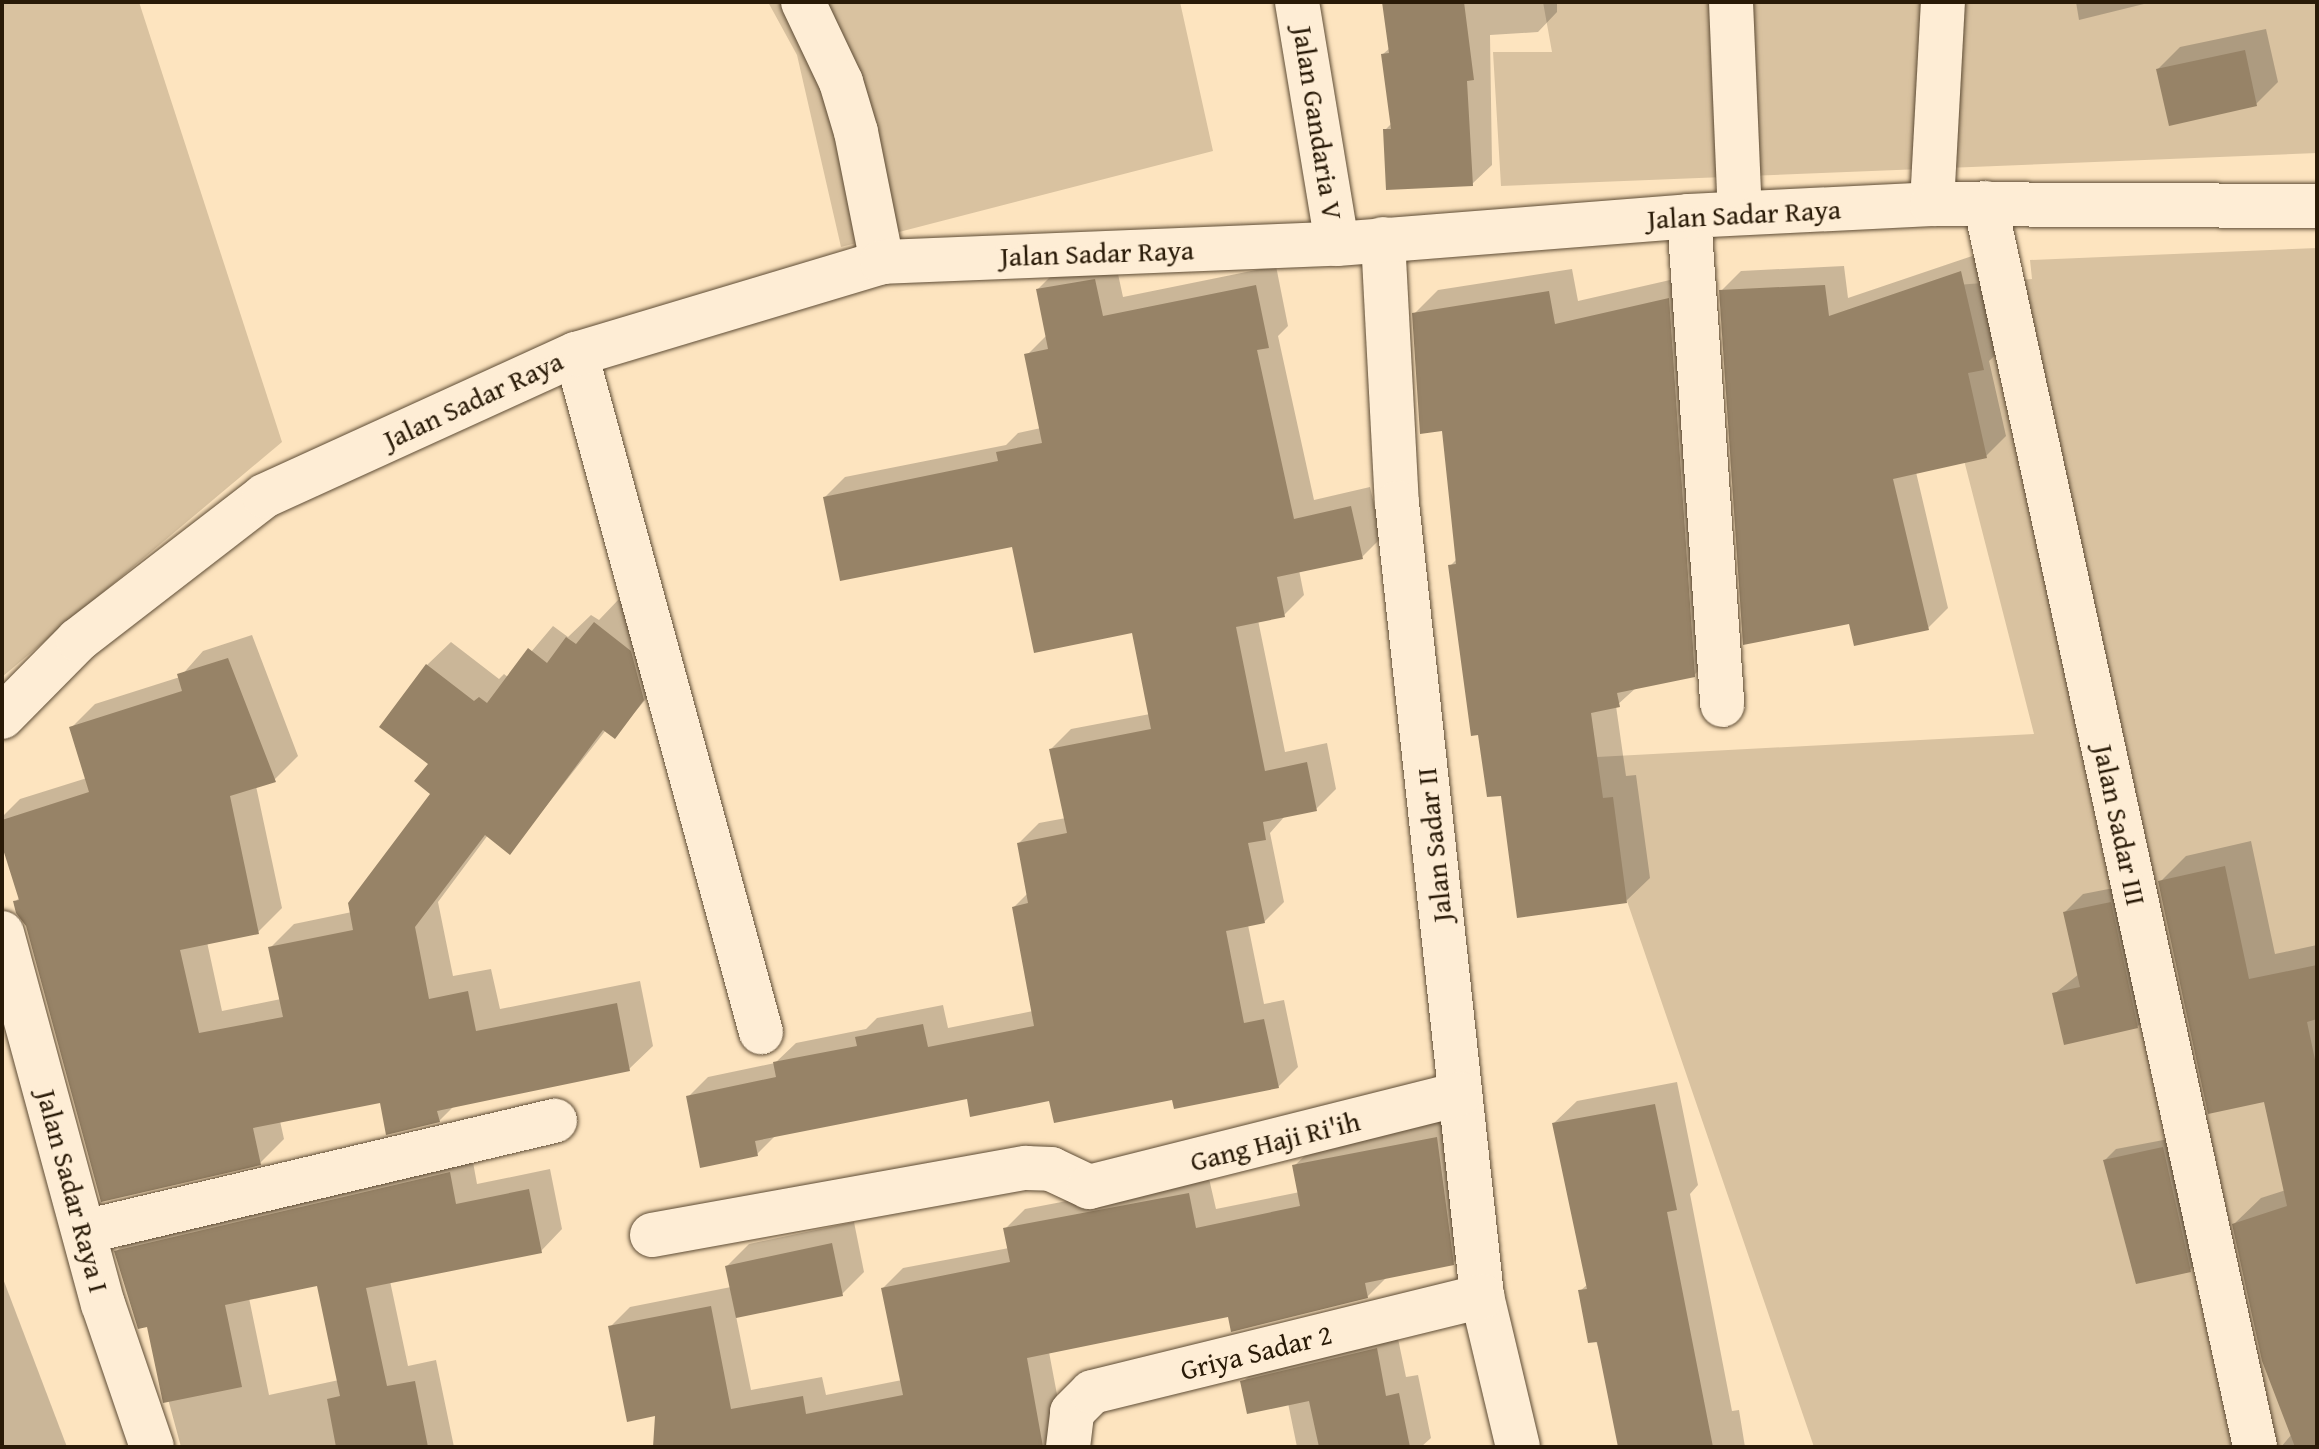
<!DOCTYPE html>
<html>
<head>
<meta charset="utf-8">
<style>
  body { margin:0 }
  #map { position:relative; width:2319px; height:1449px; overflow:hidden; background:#fde4bf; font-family:"Gentium Book Plus",serif }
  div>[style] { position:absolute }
  .green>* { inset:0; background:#d9c2a0 }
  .shadow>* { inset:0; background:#0003 }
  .building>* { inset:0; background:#978367 }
  .roads { filter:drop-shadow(0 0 2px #5e4c35) drop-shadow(0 0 2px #5e4c35) }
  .minor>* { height:44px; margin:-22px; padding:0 22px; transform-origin:22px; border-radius:22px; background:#feedd5 }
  span { translate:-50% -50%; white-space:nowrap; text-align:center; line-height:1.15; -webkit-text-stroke:8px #feedd5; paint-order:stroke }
  .street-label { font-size:28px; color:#291a07 }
  .frame { position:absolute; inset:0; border:4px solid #291a07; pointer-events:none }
</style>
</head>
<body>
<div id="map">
  <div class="green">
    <div style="clip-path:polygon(2px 2px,139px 2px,282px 442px,2px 677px)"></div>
    <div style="clip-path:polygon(768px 2px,1180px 2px,1213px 151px,841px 247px,797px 55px)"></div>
    <div style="clip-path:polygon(1543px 2px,2317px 2px,2317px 153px,1501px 186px,1493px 52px,1552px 52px)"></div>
    <div style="clip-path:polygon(2317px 248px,2317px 1447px,1814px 1447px,1578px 758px,2034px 734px,1920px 288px,2032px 279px,2030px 260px)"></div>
  </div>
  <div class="shadow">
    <div style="clip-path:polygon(1385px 2px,1557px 2px,1557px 12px,1538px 32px,1490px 35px,1492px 165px,1472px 184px,1385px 130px,1392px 123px,1383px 54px,1390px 48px)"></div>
    <div style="clip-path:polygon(2076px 2px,2152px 2px,2079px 20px)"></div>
    <div style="clip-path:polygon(2266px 29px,2278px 82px,2256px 104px,2158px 69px,2180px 47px)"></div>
    <div style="clip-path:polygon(1981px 253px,2003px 348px,1989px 361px,2006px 436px,1986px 456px,1916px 472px,1948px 608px,1928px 628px,1851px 621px,1721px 291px,1741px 271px,1844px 266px,1848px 298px)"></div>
    <div style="clip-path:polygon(1115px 260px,1123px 297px,1276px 266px,1288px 326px,1278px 336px,1314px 500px,1370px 487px,1382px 537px,1362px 557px,1299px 570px,1304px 595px,1284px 615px,1258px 620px,1285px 752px,1327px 743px,1336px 789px,1316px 809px,1285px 816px,1270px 833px,1284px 902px,1264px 922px,1248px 925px,1264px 1004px,1284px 1000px,1298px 1067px,1278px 1087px,1174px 1097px,968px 1096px,776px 1135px,757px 1154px,688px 1097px,708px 1077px,775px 1063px,796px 1043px,866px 1029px,877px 1018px,943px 1005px,948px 1028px,1033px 1011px,1014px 907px,1028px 893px,1019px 843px,1039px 823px,1066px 818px,1051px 749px,1071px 729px,1150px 714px,1133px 631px,1013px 544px,825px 497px,845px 477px,1006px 445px,1018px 433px,1041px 428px,1027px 355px,1047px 335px,1038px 289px,1058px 269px)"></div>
    <div style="clip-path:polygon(1572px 269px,1578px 301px,1692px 275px,1718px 652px,1694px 675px,1637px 687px,1616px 706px,1626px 776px,1636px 775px,1650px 878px,1626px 901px,1502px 793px,1450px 566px,1458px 558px,1444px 428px,1414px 314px,1438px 290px)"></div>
    <div style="clip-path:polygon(619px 599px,654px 627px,667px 674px,614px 737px,606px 730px,510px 852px,488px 835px,438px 902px,453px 976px,491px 969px,500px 1009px,640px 981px,653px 1046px,629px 1069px,454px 1106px,439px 1121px,381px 1100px,280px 1121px,284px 1139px,260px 1163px,28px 926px,15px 902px,20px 897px,2px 839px,2px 817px,20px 799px,87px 778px,71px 728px,95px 704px,180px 677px,203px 651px,252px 635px,298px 756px,274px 780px,256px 786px,282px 908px,258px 932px,207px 942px,222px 1011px,281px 999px,270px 948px,294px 924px,352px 912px,432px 793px,427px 665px,451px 642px,499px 679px,504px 674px,509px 678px,553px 626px,568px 637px,591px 615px,599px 620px)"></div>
    <div style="clip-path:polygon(2251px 841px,2275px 954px,2317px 945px,2317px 1447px,2281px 1447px,2292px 1434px,2234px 1224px,2261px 1198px,2286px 1190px,2265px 1099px,2160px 882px,2186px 856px)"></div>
    <div style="clip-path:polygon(2129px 885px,2156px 1008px,2138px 1026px,2054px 994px,2079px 974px,2065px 912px,2083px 894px)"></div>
    <div style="clip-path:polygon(1677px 1082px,1698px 1185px,1690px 1194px,1732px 1411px,1739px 1410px,1745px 1447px,1630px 1447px,1580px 1291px,1588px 1284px,1554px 1123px,1577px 1101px)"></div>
    <div style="clip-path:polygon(1457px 1118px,1473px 1243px,1453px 1263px,1387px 1277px,1367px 1297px,1230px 1314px,1049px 1352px,1062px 1421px,1052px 1447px,664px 1447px,657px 1414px,610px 1327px,630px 1307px,731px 1287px,727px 1266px,749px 1244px,854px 1222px,864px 1272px,842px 1294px,736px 1316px,751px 1390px,822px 1377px,826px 1395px,902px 1380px,883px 1288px,903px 1268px,1009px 1248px,1005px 1229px,1025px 1209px,1208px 1174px,1216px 1209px,1300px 1192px,1294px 1166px,1315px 1146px)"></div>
    <div style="clip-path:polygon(2174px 1138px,2201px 1259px,2190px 1270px,2105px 1160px,2116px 1149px)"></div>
    <div style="clip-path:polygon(evenodd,471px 1151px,477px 1184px,550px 1169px,562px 1229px,541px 1251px,390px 1281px,408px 1366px,436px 1360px,454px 1447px,181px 1447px,148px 1325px,117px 1251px,138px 1229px,471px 1151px,319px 1284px,339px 1380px,269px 1395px,249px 1298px,319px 1284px)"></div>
    <div style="clip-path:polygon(2px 1276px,67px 1447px,2px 1447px)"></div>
    <div style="clip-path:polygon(1396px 1329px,1406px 1377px,1418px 1375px,1431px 1438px,1421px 1447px,1297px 1447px,1288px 1403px,1243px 1382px,1262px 1362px)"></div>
  </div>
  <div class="building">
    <div style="clip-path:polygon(1382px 2px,1464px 2px,1474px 80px,1467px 81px,1473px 186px,1386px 190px,1383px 129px,1391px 129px,1381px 54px,1389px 53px)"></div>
    <div style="clip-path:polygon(2245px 50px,2257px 106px,2169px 126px,2156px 69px)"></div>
    <div style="clip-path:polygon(1961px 271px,1984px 370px,1968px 373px,1987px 458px,1893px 479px,1929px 630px,1854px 646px,1849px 624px,1743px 645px,1719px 290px,1825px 285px,1829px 316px)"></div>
    <div style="clip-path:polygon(1095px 279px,1103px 316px,1256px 285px,1269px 348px,1257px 350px,1294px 519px,1351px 506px,1363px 559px,1277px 577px,1285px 617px,1236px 627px,1265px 771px,1307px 762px,1317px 811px,1263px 822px,1266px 840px,1248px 843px,1265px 923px,1226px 931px,1244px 1023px,1264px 1019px,1279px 1088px,1174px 1109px,1172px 1100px,1054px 1123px,1049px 1101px,970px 1117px,967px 1099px,755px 1141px,758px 1156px,700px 1168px,686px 1096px,776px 1077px,773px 1062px,857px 1046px,855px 1037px,923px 1024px,928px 1047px,1034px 1026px,1012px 907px,1028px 903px,1017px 843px,1067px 833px,1049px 749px,1151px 729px,1132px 633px,1034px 653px,1012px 547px,840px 581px,823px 497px,998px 461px,996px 452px,1042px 443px,1024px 354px,1048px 349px,1036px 289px)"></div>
    <div style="clip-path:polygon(1549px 291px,1555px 324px,1669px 298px,1695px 677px,1617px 693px,1620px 707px,1591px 713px,1603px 798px,1613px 797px,1627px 903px,1517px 918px,1501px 796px,1487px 797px,1478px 735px,1471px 736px,1448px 565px,1456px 564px,1442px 431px,1420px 434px,1412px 313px)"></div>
    <div style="clip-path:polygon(594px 622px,631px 651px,644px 700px,615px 739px,603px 730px,510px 855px,485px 835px,415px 927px,429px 999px,468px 991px,476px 1031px,617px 1003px,630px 1071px,437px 1111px,440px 1122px,386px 1135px,380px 1103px,253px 1128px,261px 1165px,101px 1202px,26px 926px,16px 913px,13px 901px,19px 900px,2px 846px,2px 820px,89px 792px,69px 727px,182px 691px,177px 674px,228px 658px,276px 782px,230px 796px,259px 934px,180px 950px,199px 1033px,283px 1017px,268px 947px,353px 930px,348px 903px,430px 794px,414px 781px,428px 764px,379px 727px,426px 664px,474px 701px,479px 697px,487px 703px,528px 648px,547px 663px,566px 637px,576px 644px)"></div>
    <div style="clip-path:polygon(2225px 866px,2249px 979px,2317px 965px,2317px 1019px,2307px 1022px,2317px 1069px,2317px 1447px,2295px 1447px,2262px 1361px,2232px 1224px,2287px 1206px,2264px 1102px,2208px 1114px,2158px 881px)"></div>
    <div style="clip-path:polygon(2111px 902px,2138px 1028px,2064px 1045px,2052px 993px,2080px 987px,2063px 912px)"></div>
    <div style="clip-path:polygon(1655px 1104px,1677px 1210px,1667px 1212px,1713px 1447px,1618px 1447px,1597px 1342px,1588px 1343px,1578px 1290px,1587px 1289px,1552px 1123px)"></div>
    <div style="clip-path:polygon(1437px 1137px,1454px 1265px,1365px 1283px,1368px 1298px,1231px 1332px,1228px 1317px,1027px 1358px,1043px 1447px,653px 1447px,655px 1416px,627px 1422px,608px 1326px,711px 1306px,731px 1409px,803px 1396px,806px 1414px,903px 1395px,881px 1288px,1010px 1262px,1003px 1228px,1189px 1193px,1196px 1228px,1300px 1206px,1292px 1165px)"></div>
    <div style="clip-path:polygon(2163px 1147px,2191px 1272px,2136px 1284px,2103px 1160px)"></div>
    <div style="clip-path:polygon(450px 1172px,456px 1204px,529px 1189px,542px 1253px,366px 1288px,387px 1386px,415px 1381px,428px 1447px,336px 1447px,327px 1399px,340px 1396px,317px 1286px,225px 1305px,242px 1387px,163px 1403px,147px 1327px,138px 1329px,114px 1251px)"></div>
    <div style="clip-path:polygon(832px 1243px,843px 1296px,736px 1318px,725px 1266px)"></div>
    <div style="clip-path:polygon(1377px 1348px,1386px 1396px,1399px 1393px,1410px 1447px,1319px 1447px,1309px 1401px,1247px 1414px,1240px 1381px)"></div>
  </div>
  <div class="roads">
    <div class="minor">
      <div style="left:803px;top:2px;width:89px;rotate:64.6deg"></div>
      <div style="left:841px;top:82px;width:52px;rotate:73.3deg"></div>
      <div style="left:856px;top:132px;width:133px;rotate:78.7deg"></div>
      <div style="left:1297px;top:2px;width:245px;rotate:80.6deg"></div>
      <div style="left:1731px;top:2px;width:211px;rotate:87.6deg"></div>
      <div style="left:1985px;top:203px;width:1273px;rotate:77.75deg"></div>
      <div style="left:1932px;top:204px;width:202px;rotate:-86.9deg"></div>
      <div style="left:1689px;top:216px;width:490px;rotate:86.1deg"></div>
      <div style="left:1383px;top:239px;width:264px;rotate:87deg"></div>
      <div style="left:1397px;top:503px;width:798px;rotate:83.88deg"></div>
      <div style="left:1482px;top:1296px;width:155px;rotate:76.6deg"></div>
      <div style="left:576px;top:354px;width:703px;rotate:74.74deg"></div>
      <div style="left:2px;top:717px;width:108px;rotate:-45.4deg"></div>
      <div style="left:78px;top:640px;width:235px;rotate:-37.7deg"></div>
      <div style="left:264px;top:496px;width:343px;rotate:-24.5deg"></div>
      <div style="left:576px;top:354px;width:320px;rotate:-16.7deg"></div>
      <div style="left:882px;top:262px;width:455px;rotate:-2.3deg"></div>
      <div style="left:1337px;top:244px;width:353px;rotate:-4.5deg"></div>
      <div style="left:1689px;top:216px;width:243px;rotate:-2.8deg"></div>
      <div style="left:1932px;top:204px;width:385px;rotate:0.3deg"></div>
      <div style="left:2px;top:933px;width:385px;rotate:74.8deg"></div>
      <div style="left:103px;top:1304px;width:151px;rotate:71.1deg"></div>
      <div style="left:84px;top:1232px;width:484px;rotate:-13.3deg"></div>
      <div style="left:652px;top:1235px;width:380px;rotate:-10.2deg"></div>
      <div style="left:1026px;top:1168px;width:25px;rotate:2deg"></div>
      <div style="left:1051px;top:1169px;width:42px;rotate:25.3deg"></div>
      <div style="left:1089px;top:1187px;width:382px;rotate:-14.1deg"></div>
      <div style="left:1068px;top:1447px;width:35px;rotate:-83deg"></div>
      <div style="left:1072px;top:1412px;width:28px;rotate:-45deg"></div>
      <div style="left:1092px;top:1392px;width:402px;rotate:-13.8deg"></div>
    </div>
  </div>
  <div class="street-label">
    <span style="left:1318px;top:123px;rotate:81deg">Jalan Gandaria V</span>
    <span style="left:1744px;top:214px;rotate:-3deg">Jalan Sadar Raya</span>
    <span style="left:1097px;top:253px;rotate:-2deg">Jalan Sadar Raya</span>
    <span style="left:473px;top:400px;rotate:-25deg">Jalan Sadar Raya</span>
    <span style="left:2120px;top:825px;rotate:78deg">Jalan Sadar III</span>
    <span style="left:1434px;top:845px;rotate:-96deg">Jalan Sadar II</span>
    <span style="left:1275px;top:1141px;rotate:-14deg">Gang Haji Ri'ih</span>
    <span style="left:73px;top:1191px;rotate:75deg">Jalan Sadar Raya I</span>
    <span style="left:1256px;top:1352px;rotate:-14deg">Griya Sadar 2</span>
  </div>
  <div class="frame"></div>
</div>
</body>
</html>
